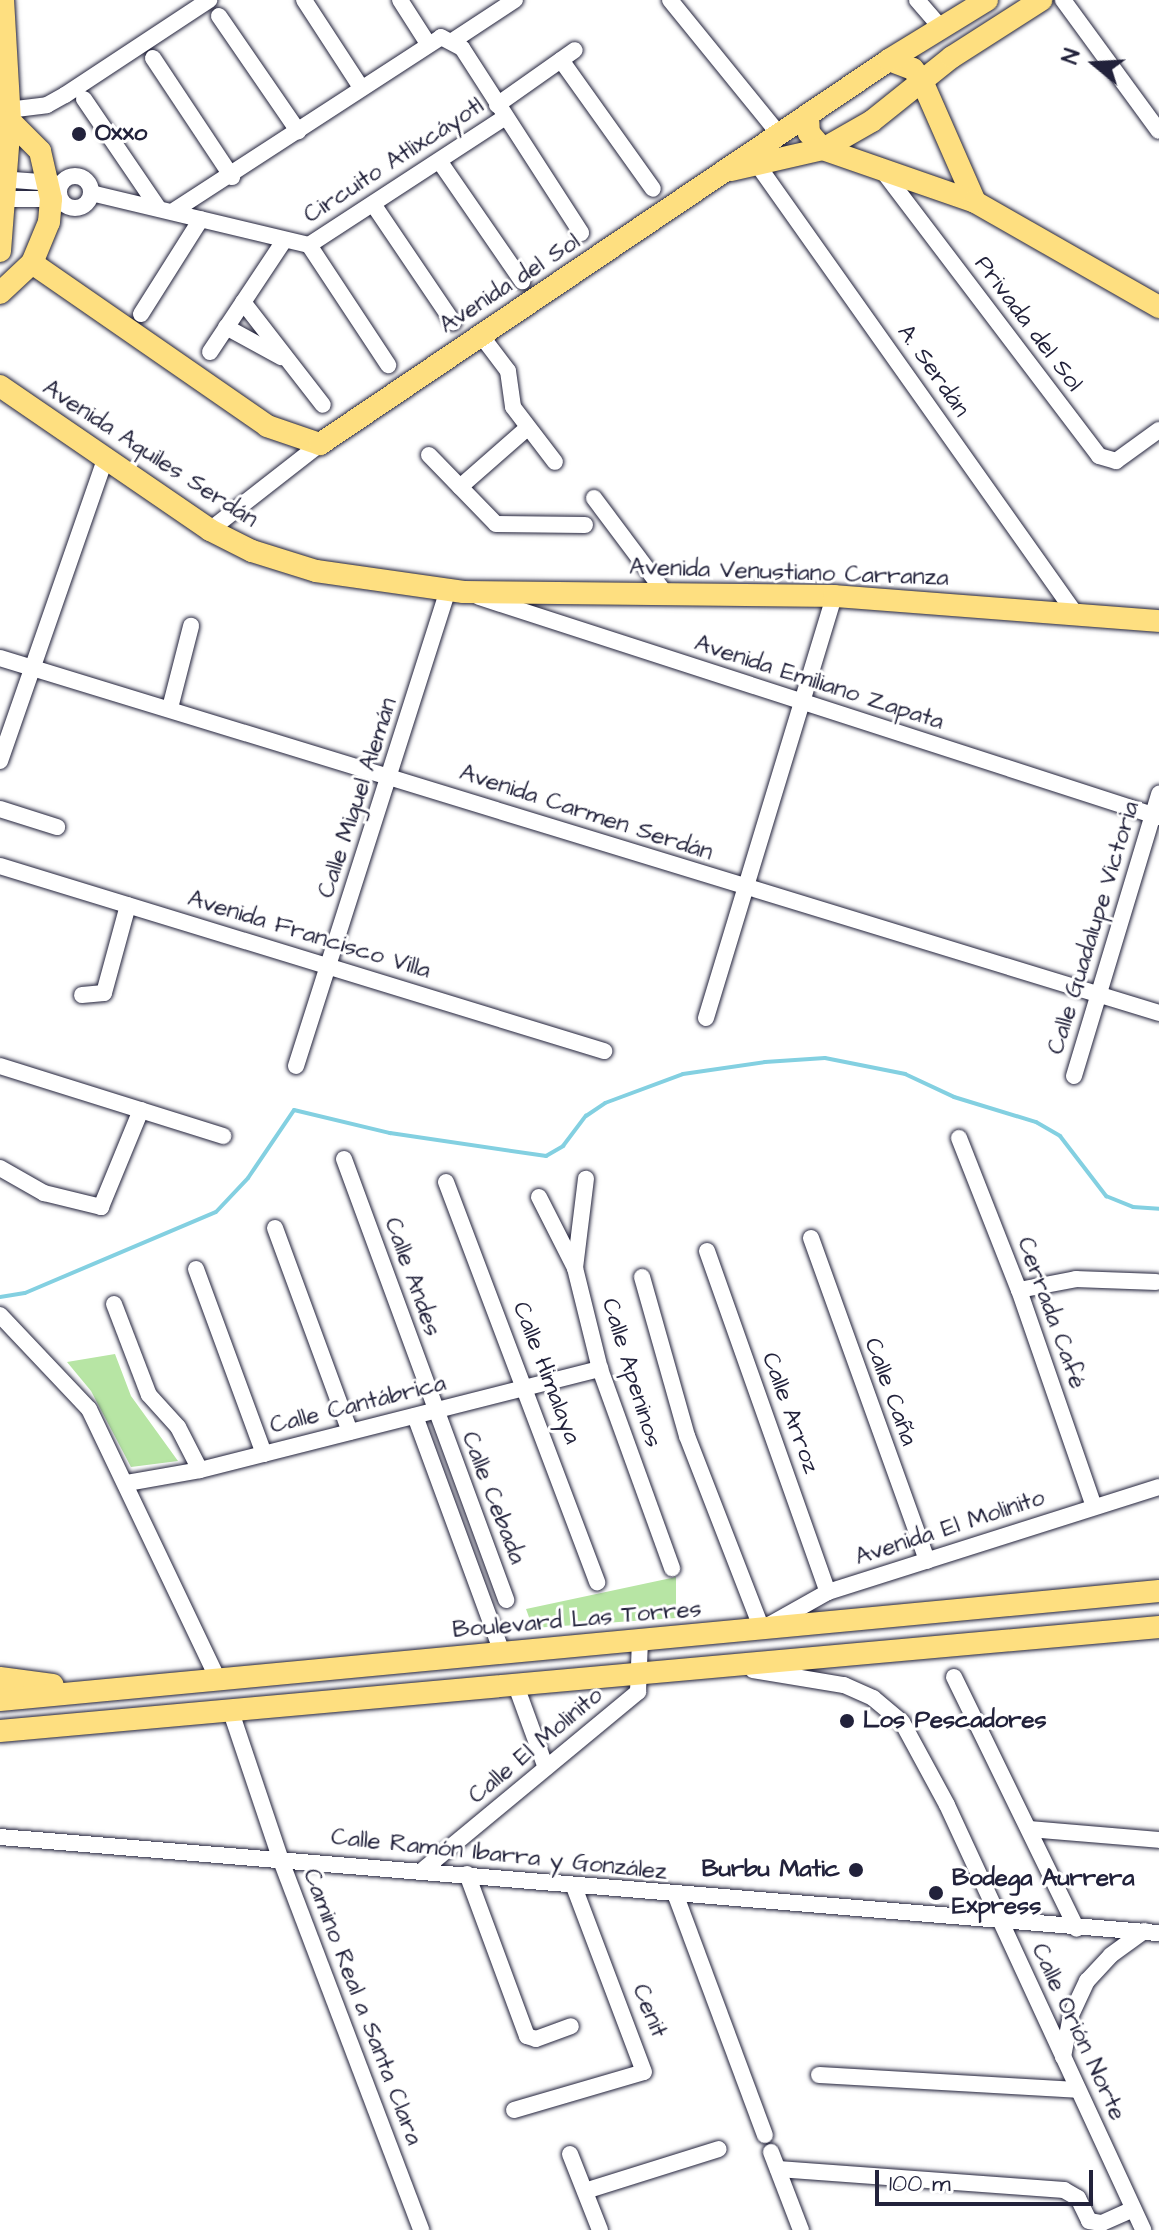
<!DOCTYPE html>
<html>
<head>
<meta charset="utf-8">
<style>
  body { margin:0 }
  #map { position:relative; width:1159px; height:2230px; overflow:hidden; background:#fff; font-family:"Architects Daughter",sans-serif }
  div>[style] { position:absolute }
  .green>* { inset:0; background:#b7e5a4 }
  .stream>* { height:4px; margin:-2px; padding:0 2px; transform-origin:2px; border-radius:2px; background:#83d0e1 }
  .roads { filter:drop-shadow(0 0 2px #22223b) drop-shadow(0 0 2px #22223b) }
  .minor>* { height:16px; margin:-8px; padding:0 8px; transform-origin:8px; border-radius:8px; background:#fff }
  .minor>.ring { margin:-8px; padding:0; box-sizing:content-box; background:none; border:16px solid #fff; border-radius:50% }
  .major>* { height:22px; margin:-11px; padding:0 11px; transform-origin:11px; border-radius:11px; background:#fedf80 }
  .dots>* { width:22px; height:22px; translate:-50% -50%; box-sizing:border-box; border:4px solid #fff; border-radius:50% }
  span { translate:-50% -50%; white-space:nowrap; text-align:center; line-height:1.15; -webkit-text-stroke:6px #fff; paint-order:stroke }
  .poi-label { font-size:24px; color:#22223b; font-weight:700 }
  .left { translate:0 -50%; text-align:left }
  .right { translate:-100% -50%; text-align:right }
  .street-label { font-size:24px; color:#22223b }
  .north { position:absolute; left:1055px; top:24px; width:80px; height:80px; -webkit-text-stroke:6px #fff; paint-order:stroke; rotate:288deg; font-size:22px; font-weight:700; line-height:32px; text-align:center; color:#22223b }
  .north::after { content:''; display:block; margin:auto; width:28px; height:36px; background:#22223b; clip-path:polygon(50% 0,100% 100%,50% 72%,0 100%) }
  .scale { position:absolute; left:875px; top:2170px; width:218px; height:36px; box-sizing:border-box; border:4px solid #22223b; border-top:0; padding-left:10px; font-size:24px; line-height:28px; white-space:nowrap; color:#22223b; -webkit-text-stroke:6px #fff; paint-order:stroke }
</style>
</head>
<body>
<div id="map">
  <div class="green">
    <div style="clip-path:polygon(115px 1354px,131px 1396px,178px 1461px,131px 1467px,91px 1391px,67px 1362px)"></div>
    <div style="clip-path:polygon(676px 1577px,676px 1618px,533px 1628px,526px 1609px)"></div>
  </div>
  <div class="stream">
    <div style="left:0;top:1297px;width:25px;rotate:-9deg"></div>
    <div style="left:25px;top:1293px;width:207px;rotate:-23deg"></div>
    <div style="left:216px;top:1212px;width:47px;rotate:-46.7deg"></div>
    <div style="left:248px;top:1178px;width:82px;rotate:-55.9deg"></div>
    <div style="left:294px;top:1110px;width:99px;rotate:13.5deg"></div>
    <div style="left:390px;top:1133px;width:158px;rotate:8.4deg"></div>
    <div style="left:546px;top:1156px;width:20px;rotate:-30deg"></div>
    <div style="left:563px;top:1146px;width:38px;rotate:-53deg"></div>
    <div style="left:586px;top:1116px;width:23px;rotate:-34deg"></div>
    <div style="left:605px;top:1103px;width:83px;rotate:-20.4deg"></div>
    <div style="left:683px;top:1074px;width:83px;rotate:-8.3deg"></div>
    <div style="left:765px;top:1062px;width:60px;rotate:-3.8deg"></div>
    <div style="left:825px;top:1058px;width:82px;rotate:11.3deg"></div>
    <div style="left:905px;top:1074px;width:54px;rotate:25.1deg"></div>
    <div style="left:954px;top:1097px;width:86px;rotate:17deg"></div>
    <div style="left:1036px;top:1122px;width:28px;rotate:30deg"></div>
    <div style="left:1060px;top:1136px;width:76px;rotate:52.5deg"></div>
    <div style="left:1106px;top:1196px;width:29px;rotate:22deg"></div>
    <div style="left:1133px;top:1207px;width:26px;rotate:4deg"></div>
  </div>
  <div class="roads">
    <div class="minor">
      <div style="left:304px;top:0;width:103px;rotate:56.9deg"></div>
      <div style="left:400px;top:0;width:50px;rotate:57.3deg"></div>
      <div style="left:670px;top:0;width:173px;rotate:50.9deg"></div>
      <div style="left:917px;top:0;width:37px;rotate:49deg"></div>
      <div style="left:1063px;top:0;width:162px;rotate:53.8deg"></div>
      <div style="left:219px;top:16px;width:140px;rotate:55.5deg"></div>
      <div style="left:454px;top:40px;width:73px;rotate:-33.3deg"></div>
      <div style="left:153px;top:58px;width:143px;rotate:56.4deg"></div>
      <div style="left:561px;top:60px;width:158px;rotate:54.5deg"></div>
      <div style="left:84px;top:99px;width:130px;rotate:55.7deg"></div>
      <div style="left:497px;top:105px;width:95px;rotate:-35.2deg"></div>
      <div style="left:8px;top:110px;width:39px;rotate:-7deg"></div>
      <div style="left:47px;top:105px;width:21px;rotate:-29deg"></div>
      <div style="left:65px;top:95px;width:173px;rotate:-33.4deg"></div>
      <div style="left:752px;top:157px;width:562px;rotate:54.7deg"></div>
      <div style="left:440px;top:162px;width:145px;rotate:55.4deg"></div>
      <div style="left:882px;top:170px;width:359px;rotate:52.8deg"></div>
      <div style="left:1099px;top:456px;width:18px;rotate:16deg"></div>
      <div style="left:1116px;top:461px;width:53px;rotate:-35.8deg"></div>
      <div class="ring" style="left:59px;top:176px;width:16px;height:16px"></div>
      <div style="left:0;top:179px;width:54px;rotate:4.2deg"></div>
      <div style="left:91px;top:193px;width:224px;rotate:13.4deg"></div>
      <div style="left:0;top:199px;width:58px"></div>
      <div style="left:373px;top:204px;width:143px;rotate:55.9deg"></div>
      <div style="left:175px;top:210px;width:317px;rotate:-33deg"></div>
      <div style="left:441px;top:37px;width:24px;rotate:28deg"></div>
      <div style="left:462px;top:48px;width:220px;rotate:57.2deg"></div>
      <div style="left:309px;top:245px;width:234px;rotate:-33.1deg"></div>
      <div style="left:309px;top:245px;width:144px;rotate:56.6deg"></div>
      <div style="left:243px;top:302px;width:130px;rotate:52.2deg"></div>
      <div style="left:141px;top:314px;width:112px;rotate:-57.7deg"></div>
      <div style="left:226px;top:327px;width:63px;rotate:28.6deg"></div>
      <div style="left:480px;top:334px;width:46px;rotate:52.9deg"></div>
      <div style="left:508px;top:371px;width:36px;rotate:82deg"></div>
      <div style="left:513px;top:407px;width:69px;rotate:52.6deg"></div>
      <div style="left:210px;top:352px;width:132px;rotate:-56.4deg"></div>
      <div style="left:429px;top:455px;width:96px;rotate:45.8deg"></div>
      <div style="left:496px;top:524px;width:89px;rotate:0.6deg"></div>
      <div style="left:460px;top:487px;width:88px;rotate:-41.3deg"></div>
      <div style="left:594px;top:498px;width:119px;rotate:53.2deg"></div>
      <div style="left:210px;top:530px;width:140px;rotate:-38deg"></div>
      <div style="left:479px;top:597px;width:715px;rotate:17.93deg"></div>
      <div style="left:0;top:658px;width:1212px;rotate:17.03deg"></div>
      <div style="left:170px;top:708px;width:85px;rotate:-75.6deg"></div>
      <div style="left:0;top:761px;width:320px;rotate:-70.8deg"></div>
      <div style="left:0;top:809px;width:60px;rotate:17.5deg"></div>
      <div style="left:0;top:866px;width:632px;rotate:17.03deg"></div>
      <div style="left:82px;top:995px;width:22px;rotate:-5deg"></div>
      <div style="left:104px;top:993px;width:91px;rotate:-74.7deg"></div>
      <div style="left:706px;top:1018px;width:441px;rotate:-73.1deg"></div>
      <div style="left:0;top:1066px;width:234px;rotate:17.4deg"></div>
      <div style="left:296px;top:1066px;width:500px;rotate:-72.3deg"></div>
      <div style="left:1074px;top:1076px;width:295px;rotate:-73.2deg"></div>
      <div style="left:959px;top:1138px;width:163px;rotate:68.5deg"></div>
      <div style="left:1019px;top:1290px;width:229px;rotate:70.9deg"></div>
      <div style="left:344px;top:1159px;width:470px;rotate:69.8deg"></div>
      <div style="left:0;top:1168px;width:51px;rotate:29.6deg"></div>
      <div style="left:44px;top:1193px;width:59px;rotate:13.8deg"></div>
      <div style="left:101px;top:1207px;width:105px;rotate:-67.6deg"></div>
      <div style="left:446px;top:1182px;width:428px;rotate:69.3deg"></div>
      <div style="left:539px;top:1197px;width:80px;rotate:63.1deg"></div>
      <div style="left:575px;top:1268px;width:104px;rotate:76.1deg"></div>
      <div style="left:600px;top:1369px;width:212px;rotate:70.1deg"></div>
      <div style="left:275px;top:1228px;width:217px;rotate:69.8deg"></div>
      <div style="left:811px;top:1238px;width:343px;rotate:70.2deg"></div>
      <div style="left:707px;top:1251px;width:362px;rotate:70.5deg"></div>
      <div style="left:575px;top:1268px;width:90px;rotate:-83deg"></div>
      <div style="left:196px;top:1269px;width:197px;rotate:69.8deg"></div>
      <div style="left:642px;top:1277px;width:165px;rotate:74.2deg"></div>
      <div style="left:687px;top:1436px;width:207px;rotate:68.8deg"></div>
      <div style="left:762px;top:1629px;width:76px;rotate:-29.3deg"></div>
      <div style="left:828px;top:1592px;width:347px;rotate:-17.6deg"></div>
      <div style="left:1019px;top:1290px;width:58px;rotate:-10.9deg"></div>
      <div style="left:1076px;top:1279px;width:80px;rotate:2.1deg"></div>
      <div style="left:114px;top:1304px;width:97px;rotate:69deg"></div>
      <div style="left:149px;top:1395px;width:43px;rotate:47.8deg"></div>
      <div style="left:178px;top:1427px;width:48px;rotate:62.9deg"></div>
      <div style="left:0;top:1315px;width:129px;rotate:46.6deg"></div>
      <div style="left:89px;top:1409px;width:299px;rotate:64.5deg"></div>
      <div style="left:415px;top:1416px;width:252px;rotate:69.8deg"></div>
      <div style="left:127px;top:1483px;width:74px;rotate:-10.1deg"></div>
      <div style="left:200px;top:1470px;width:413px;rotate:-14.2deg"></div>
      <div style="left:753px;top:1670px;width:92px;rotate:9.4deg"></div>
      <div style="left:844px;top:1685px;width:32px;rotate:24deg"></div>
      <div style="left:873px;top:1698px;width:38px;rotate:40deg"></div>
      <div style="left:902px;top:1722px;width:94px;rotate:61.5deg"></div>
      <div style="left:947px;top:1805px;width:468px;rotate:65.2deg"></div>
      <div style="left:954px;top:1677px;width:280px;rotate:64deg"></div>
      <div style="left:515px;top:1683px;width:90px;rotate:70deg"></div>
      <div style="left:230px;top:1709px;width:157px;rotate:71.4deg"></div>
      <div style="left:280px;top:1858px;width:398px;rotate:69.2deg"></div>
      <div style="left:1029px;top:1829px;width:130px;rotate:4.8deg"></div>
      <div style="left:0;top:1837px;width:1163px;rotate:4.74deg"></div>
      <div style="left:424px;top:1869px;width:278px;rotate:-39.6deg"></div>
      <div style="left:638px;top:1692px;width:52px;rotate:-87.8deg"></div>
      <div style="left:467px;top:1874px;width:173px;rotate:69.7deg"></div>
      <div style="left:527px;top:2036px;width:9px;rotate:18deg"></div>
      <div style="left:536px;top:2039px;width:37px;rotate:-20deg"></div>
      <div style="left:676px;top:1896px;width:255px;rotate:69.6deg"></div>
      <div style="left:1063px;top:2057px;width:43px;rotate:-79.2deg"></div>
      <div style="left:1071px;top:2015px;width:38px;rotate:-65deg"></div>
      <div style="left:1087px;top:1981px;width:35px;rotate:-47deg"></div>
      <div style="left:1111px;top:1955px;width:41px;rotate:-36deg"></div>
      <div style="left:819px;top:2075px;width:259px;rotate:3.3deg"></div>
      <div style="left:514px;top:2110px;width:135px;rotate:-16.3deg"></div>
      <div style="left:644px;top:2072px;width:198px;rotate:-110.7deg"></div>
      <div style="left:771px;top:2152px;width:84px;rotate:69deg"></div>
      <div style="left:570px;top:2154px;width:82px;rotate:68.5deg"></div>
      <div style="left:778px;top:2169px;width:287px;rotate:4.2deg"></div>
      <div style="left:1064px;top:2190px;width:16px;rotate:30deg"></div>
      <div style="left:1078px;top:2198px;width:25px;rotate:64deg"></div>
      <div style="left:1089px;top:2221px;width:13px;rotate:9deg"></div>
      <div style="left:1102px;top:2223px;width:34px;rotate:-24deg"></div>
      <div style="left:585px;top:2191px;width:140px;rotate:-17.4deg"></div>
    </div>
    <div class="major">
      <div style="left:889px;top:60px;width:26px;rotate:21deg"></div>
      <div style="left:913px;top:69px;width:15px;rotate:53deg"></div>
      <div style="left:922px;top:81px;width:132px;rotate:66.3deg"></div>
      <div style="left:808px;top:116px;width:17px;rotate:87deg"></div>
      <div style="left:809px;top:133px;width:21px;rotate:49deg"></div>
      <div style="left:823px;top:149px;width:161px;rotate:19.2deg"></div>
      <div style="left:975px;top:202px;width:212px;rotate:29.7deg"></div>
      <div style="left:731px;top:170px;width:94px;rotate:-12.9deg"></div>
      <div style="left:823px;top:149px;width:56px;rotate:-29.7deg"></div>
      <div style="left:872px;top:121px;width:102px;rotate:-38.7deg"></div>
      <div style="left:952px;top:57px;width:106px;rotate:-32.6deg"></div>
      <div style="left:0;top:251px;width:130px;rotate:-85.6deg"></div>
      <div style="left:10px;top:121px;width:121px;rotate:-93.3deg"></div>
      <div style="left:32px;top:263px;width:286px;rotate:34.7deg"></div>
      <div style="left:267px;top:426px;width:56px;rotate:18.8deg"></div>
      <div style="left:320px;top:444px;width:686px;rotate:-34.01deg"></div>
      <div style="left:889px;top:60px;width:115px;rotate:-31.5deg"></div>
      <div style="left:0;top:293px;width:44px;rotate:-43.2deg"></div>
      <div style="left:32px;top:263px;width:44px;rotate:-67.5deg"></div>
      <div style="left:49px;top:222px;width:23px;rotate:-85deg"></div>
      <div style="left:51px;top:199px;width:49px;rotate:-102.9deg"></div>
      <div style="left:40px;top:151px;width:42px;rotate:-135deg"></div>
      <div style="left:0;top:386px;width:255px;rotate:34.4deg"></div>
      <div style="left:210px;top:530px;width:47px;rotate:26.6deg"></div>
      <div style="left:252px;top:551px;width:67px;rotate:17.4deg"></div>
      <div style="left:316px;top:571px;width:149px;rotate:8.1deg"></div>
      <div style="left:464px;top:592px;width:370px;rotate:0.6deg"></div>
      <div style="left:834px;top:596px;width:326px;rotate:4.4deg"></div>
      <div style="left:0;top:1678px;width:53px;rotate:7.5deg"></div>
      <div style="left:0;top:1700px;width:1164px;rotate:-5.37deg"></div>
      <div style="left:0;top:1731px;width:1164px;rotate:-5.13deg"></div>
    </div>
  </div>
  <div class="dots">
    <div style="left:79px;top:134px;background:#22223b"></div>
    <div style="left:847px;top:1721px;background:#22223b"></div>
    <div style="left:856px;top:1870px;background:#22223b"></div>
    <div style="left:936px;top:1893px;background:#22223b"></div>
  </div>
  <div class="poi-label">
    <span class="left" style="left:95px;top:134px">Oxxo</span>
    <span class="left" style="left:863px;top:1721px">Los Pescadores</span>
    <span class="right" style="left:840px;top:1870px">Burbu Matic</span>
    <span class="left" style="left:952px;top:1893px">Bodega Aurrera<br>Express</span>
  </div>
  <div class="street-label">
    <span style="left:394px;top:161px;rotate:-33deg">Circuito Atlixcáyotl</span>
    <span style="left:510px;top:284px;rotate:-33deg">Avenida del Sol</span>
    <span style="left:1028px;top:324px;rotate:53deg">Privada del Sol</span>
    <span style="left:933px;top:371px;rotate:55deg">A. Serdán</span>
    <span style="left:150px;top:454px;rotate:33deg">Avenida Aquiles Serdán</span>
    <span style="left:789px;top:573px;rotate:2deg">Avenida Venustiano Carranza</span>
    <span style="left:819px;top:683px;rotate:18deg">Avenida Emiliano Zapata</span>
    <span style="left:358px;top:798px;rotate:-72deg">Calle Miguel Alemán</span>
    <span style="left:586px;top:813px;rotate:18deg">Avenida Carmen Serdán</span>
    <span style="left:1094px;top:928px;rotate:-73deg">Calle Guadalupe Victoria</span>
    <span style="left:309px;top:935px;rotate:17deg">Avenida Francisco Villa</span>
    <span style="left:412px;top:1277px;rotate:70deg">Calle Andes</span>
    <span style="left:1051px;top:1313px;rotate:70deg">Cerrada Café</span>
    <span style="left:546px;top:1373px;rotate:69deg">Calle Himalaya</span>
    <span style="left:631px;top:1373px;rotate:73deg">Calle Apeninos</span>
    <span style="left:890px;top:1392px;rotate:70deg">Calle Caña</span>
    <span style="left:358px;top:1405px;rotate:-14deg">Calle Cantábrica</span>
    <span style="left:790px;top:1413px;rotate:70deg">Calle Arroz</span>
    <span style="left:493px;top:1498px;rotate:69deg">Calle Cebada</span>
    <span style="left:950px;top:1528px;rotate:-18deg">Avenida El Molinito</span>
    <span style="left:577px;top:1620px;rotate:-5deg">Boulevard Las Torres</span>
    <span style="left:536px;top:1746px;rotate:-40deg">Calle El Molinito</span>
    <span style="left:499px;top:1855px;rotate:6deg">Calle Ramón Ibarra y González</span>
    <span style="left:362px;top:2007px;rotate:69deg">Camino Real a Santa Clara</span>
    <span style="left:649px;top:2011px;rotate:68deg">Cenit</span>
    <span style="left:1078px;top:2032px;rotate:65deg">Calle Orión Norte</span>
  </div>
  <div class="north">N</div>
  <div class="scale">100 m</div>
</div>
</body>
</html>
